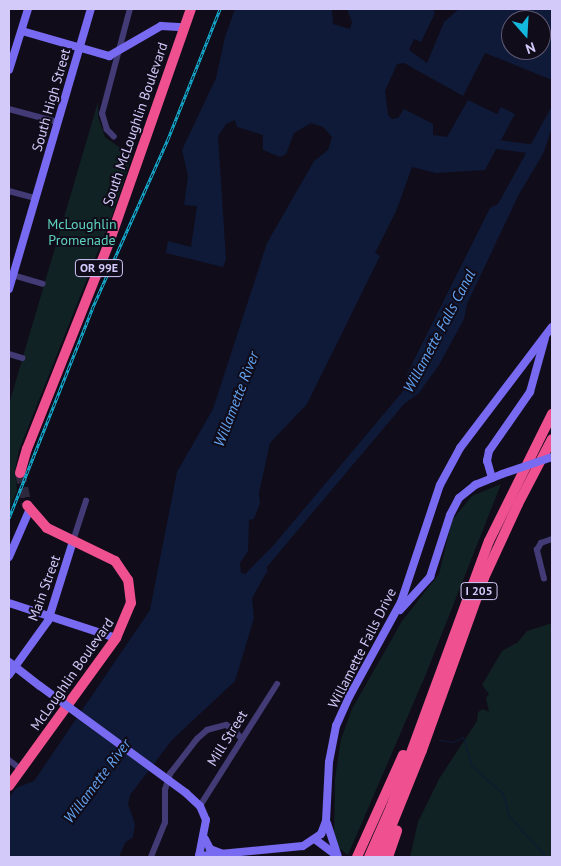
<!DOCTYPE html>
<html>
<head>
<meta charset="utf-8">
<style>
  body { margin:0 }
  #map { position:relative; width:561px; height:866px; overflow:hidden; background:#100c1a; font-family:"PT Sans",sans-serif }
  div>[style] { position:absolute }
  .green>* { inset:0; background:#102223 }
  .water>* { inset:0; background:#0e1a37 }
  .stream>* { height:1px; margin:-0.5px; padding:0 0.5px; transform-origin:0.5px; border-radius:0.5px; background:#0e1a37 }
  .river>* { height:9px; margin:-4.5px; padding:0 4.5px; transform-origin:4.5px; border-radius:4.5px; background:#0e1a37 }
  .highway-tunnel>* { height:10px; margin-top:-5px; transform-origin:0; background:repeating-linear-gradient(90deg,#2d283c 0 10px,transparent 0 15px) }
  .street>* { height:5.5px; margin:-2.75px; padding:0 2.75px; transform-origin:2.75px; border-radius:2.75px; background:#423b75 }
  .secondary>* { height:8px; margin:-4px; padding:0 4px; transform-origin:4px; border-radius:4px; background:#786af1 }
  .highway>* { height:10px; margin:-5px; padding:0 5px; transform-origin:5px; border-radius:5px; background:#ef5090 }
  .rail>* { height:3px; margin-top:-1.5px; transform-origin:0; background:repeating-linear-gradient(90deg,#100c1a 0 4px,#14b8dc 0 8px); box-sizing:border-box; border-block:1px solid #14b8dc }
  .secondary-bridge>* { height:8px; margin:-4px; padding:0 4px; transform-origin:4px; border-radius:4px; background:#786af1 }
  span { translate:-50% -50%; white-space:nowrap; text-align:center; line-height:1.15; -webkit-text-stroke:4px #100c1a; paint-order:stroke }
  .shield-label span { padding:1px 4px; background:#100c1a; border:1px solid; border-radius:4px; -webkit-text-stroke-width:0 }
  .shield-label { font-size:12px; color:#d3cafa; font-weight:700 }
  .street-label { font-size:14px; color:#d3cafa }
  .park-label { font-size:14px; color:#5ed2be }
  .water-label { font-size:15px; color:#62a3f1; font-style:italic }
  .frame { position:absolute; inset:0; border:10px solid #d3cafa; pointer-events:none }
  .north { position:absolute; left:501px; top:10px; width:50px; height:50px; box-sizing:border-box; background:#100c1a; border:1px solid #5e5874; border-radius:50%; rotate:161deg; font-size:14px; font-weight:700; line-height:20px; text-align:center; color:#d3cafa }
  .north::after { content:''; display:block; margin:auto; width:18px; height:22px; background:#14b8dc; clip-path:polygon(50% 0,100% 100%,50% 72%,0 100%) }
</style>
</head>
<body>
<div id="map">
  <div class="green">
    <div style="clip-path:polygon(98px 102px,98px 116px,105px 137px,132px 156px,112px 216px,19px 450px,15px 470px,17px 491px,9px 511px,9px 404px)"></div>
    <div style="clip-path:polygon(501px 484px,426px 674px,348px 855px,339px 848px,334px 832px,335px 778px,341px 739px,352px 709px,402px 621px,439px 574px,452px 520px,472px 496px)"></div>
    <div style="clip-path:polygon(552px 623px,552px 857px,410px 857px,418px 822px,439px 779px,477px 721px,478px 712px,483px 709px,489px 712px,486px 698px,489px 694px,482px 685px,502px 651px,518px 642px,527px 631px)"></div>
  </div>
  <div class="water">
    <div style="clip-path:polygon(evenodd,235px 9px,332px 9px,333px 24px,350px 29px,352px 22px,347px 9px,433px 9px,435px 13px,421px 42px,414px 39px,409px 50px,427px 63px,444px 22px,459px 9px,552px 9px,552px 80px,485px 53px,463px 96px,404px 63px,397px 64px,385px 91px,388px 115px,392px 119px,398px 118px,404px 109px,433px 124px,433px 135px,447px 137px,468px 100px,497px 114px,501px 107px,515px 114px,485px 170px,436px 173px,412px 167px,397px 209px,375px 253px,380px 256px,307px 404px,270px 443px,259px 493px,260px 504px,254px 519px,249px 520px,248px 551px,240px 563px,241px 573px,245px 574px,272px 547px,404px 390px,407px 374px,490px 208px,498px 204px,552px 106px,552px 128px,543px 154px,519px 194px,467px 304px,464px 319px,439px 365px,419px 393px,404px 404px,266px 568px,268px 570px,252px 598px,254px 618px,235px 681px,172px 740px,130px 795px,128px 804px,135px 824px,133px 837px,125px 843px,119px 857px,9px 857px,9px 798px,16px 788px,34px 781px,150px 610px,177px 472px,213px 409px,267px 243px,314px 161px,328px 150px,332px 137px,323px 127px,311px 123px,294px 133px,286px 154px,280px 157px,263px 150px,263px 135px,237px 127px,235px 120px,226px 124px,218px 136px,226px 259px,223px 267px,166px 253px,168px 241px,191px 247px,197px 206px,184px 205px,188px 176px,182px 150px,216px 78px,225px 37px,235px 9px,511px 20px,541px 20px,541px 50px,511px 50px,511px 20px)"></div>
  </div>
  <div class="stream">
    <div style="left:439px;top:740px;width:14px;rotate:8deg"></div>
    <div style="left:453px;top:742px;width:11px;rotate:-27deg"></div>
    <div style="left:463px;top:737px;width:29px;rotate:74deg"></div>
    <div style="left:471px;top:765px;width:43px;rotate:42.2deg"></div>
    <div style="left:503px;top:794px;width:23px;rotate:75deg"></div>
    <div style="left:509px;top:816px;width:55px;rotate:47.9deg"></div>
  </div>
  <div class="river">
    <div style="left:489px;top:143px;width:47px;rotate:7.3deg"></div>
  </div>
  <div class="highway-tunnel">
    <div style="left:20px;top:473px;width:33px;rotate:78deg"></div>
  </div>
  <div class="street">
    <div style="left:9px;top:109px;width:51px;rotate:14.9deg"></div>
    <div style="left:114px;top:137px;width:10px;rotate:-135deg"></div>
    <div style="left:107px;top:130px;width:17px;rotate:-107deg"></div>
    <div style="left:102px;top:114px;width:109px;rotate:-75.1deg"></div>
    <div style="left:9px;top:191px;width:27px;rotate:15deg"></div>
    <div style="left:9px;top:274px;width:35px;rotate:16deg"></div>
    <div style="left:9px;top:354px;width:14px;rotate:17deg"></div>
    <div style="left:73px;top:541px;width:42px;rotate:-72deg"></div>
    <div style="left:544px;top:579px;width:30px;rotate:-104deg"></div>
    <div style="left:537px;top:550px;width:8px;rotate:-60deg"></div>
    <div style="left:541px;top:543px;width:12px;rotate:-20deg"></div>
    <div style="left:9px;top:760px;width:15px;rotate:37deg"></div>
    <div style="left:200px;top:806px;width:144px;rotate:-57.7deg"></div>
    <div style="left:151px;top:857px;width:37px;rotate:-68deg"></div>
    <div style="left:165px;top:823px;width:33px;rotate:-90deg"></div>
    <div style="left:165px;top:790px;width:17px;rotate:-73deg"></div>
    <div style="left:170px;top:774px;width:44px;rotate:-52.4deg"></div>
    <div style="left:197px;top:739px;width:13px;rotate:-42deg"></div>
    <div style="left:207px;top:730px;width:20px;rotate:-15deg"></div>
    <div style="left:226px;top:725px;width:9px;rotate:27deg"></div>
    <div style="left:234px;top:729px;width:11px;rotate:52deg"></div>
  </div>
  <div class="secondary">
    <div style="left:22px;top:31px;width:91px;rotate:16deg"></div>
    <div style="left:109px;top:56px;width:60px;rotate:-30deg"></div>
    <div style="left:161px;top:26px;width:22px;rotate:3deg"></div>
    <div style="left:9px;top:70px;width:64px;rotate:-72.7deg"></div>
    <div style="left:9px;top:289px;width:292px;rotate:-73.7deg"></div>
    <div style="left:492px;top:478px;width:18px;rotate:-106deg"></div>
    <div style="left:487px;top:461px;width:10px;rotate:-79deg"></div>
    <div style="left:489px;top:451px;width:72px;rotate:-55.2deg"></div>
    <div style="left:530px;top:392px;width:56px;rotate:-74.5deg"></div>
    <div style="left:9px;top:557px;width:50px;rotate:-66.5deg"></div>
    <div style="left:9px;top:603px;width:113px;rotate:18.1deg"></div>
    <div style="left:400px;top:610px;width:45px;rotate:-47.7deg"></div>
    <div style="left:430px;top:577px;width:65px;rotate:-72.1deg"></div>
    <div style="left:450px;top:515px;width:19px;rotate:-62deg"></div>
    <div style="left:459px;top:498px;width:21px;rotate:-39deg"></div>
    <div style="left:475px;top:485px;width:29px;rotate:-22deg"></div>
    <div style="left:9px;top:662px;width:39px;rotate:38deg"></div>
    <div style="left:9px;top:675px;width:67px;rotate:-54.2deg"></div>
    <div style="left:48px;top:621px;width:84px;rotate:-72.6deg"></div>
    <div style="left:186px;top:793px;width:19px;rotate:43deg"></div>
    <div style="left:200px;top:806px;width:15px;rotate:67deg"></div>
    <div style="left:206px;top:820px;width:38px;rotate:101deg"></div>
    <div style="left:327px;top:823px;width:35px;rotate:72deg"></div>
    <div style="left:205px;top:839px;width:11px;rotate:63deg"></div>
    <div style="left:210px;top:849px;width:14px;rotate:21deg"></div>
    <div style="left:316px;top:840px;width:25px;rotate:37deg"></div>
    <div style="left:199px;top:856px;width:104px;rotate:-5.5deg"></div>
    <div style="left:303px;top:846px;width:22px;rotate:-34deg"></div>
    <div style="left:321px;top:834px;width:14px;rotate:-69deg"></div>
    <div style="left:326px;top:821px;width:59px;rotate:-87.1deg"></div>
    <div style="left:329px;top:762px;width:37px;rotate:-79deg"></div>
    <div style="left:336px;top:726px;width:32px;rotate:-66deg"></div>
    <div style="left:349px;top:697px;width:108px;rotate:-61.3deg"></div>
    <div style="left:401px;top:602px;width:123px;rotate:-71.6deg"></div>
    <div style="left:440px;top:485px;width:42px;rotate:-61.6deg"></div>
    <div style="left:460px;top:448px;width:152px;rotate:-52.8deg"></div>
  </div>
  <div class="highway">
    <div style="left:20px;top:473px;width:25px;rotate:-74deg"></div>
    <div style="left:27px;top:449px;width:225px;rotate:-68.3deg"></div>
    <div style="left:110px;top:240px;width:245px;rotate:-70.7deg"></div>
    <div style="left:9px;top:786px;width:183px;rotate:-54.1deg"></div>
    <div style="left:116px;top:638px;width:38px;rotate:-67deg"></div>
    <div style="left:131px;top:603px;width:23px;rotate:-97deg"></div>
    <div style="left:128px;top:580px;width:23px;rotate:-124deg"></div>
    <div style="left:115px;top:561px;width:76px;rotate:-154.1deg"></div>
    <div style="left:47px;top:528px;width:30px;rotate:-131deg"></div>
    <div style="left:357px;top:857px;width:112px;rotate:-65.7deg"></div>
    <div style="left:369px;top:857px;width:55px;rotate:-66.3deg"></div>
    <div style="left:391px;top:807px;width:283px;rotate:-69.8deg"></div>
    <div style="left:489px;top:541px;width:142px;rotate:-63.6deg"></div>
    <div style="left:379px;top:857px;width:115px;rotate:-68.1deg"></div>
    <div style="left:422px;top:750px;width:183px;rotate:-70.2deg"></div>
    <div style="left:484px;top:578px;width:81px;rotate:-65.3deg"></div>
    <div style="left:518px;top:504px;width:73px;rotate:-62.4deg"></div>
    <div style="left:388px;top:857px;width:28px;rotate:-71deg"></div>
  </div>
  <div class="rail">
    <div style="left:9px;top:518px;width:225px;rotate:-68.3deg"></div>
    <div style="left:92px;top:309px;width:186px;rotate:-65.9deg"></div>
    <div style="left:168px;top:139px;width:140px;rotate:-68.2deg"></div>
  </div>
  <div class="secondary-bridge">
    <div style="left:502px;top:474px;width:53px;rotate:-18.8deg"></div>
    <div style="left:40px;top:686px;width:181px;rotate:36.2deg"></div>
  </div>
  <div class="shield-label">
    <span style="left:99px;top:268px">OR 99E</span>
    <span style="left:479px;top:591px">I 205</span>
  </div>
  <div class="street-label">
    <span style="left:51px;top:100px;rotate:-74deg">South High Street</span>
    <span style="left:135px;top:124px;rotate:-71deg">South McLoughlin Boulevard</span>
    <span style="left:44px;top:588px;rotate:-70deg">Main Street</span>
    <span style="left:362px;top:648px;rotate:-63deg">Willamette Falls Drive</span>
    <span style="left:72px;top:674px;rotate:-55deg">McLoughlin Boulevard</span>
    <span style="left:227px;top:738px;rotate:-58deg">Mill Street</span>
  </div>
  <div class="park-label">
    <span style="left:82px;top:232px">McLoughlin<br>Promenade</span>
  </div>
  <div class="water-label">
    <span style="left:439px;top:331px;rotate:-62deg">Willamette Falls Canal</span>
    <span style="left:236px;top:399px;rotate:-69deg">Willamette River</span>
    <span style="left:97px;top:781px;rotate:-53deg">Willamette River</span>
  </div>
  <div class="frame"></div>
  <div class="north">N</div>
</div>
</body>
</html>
